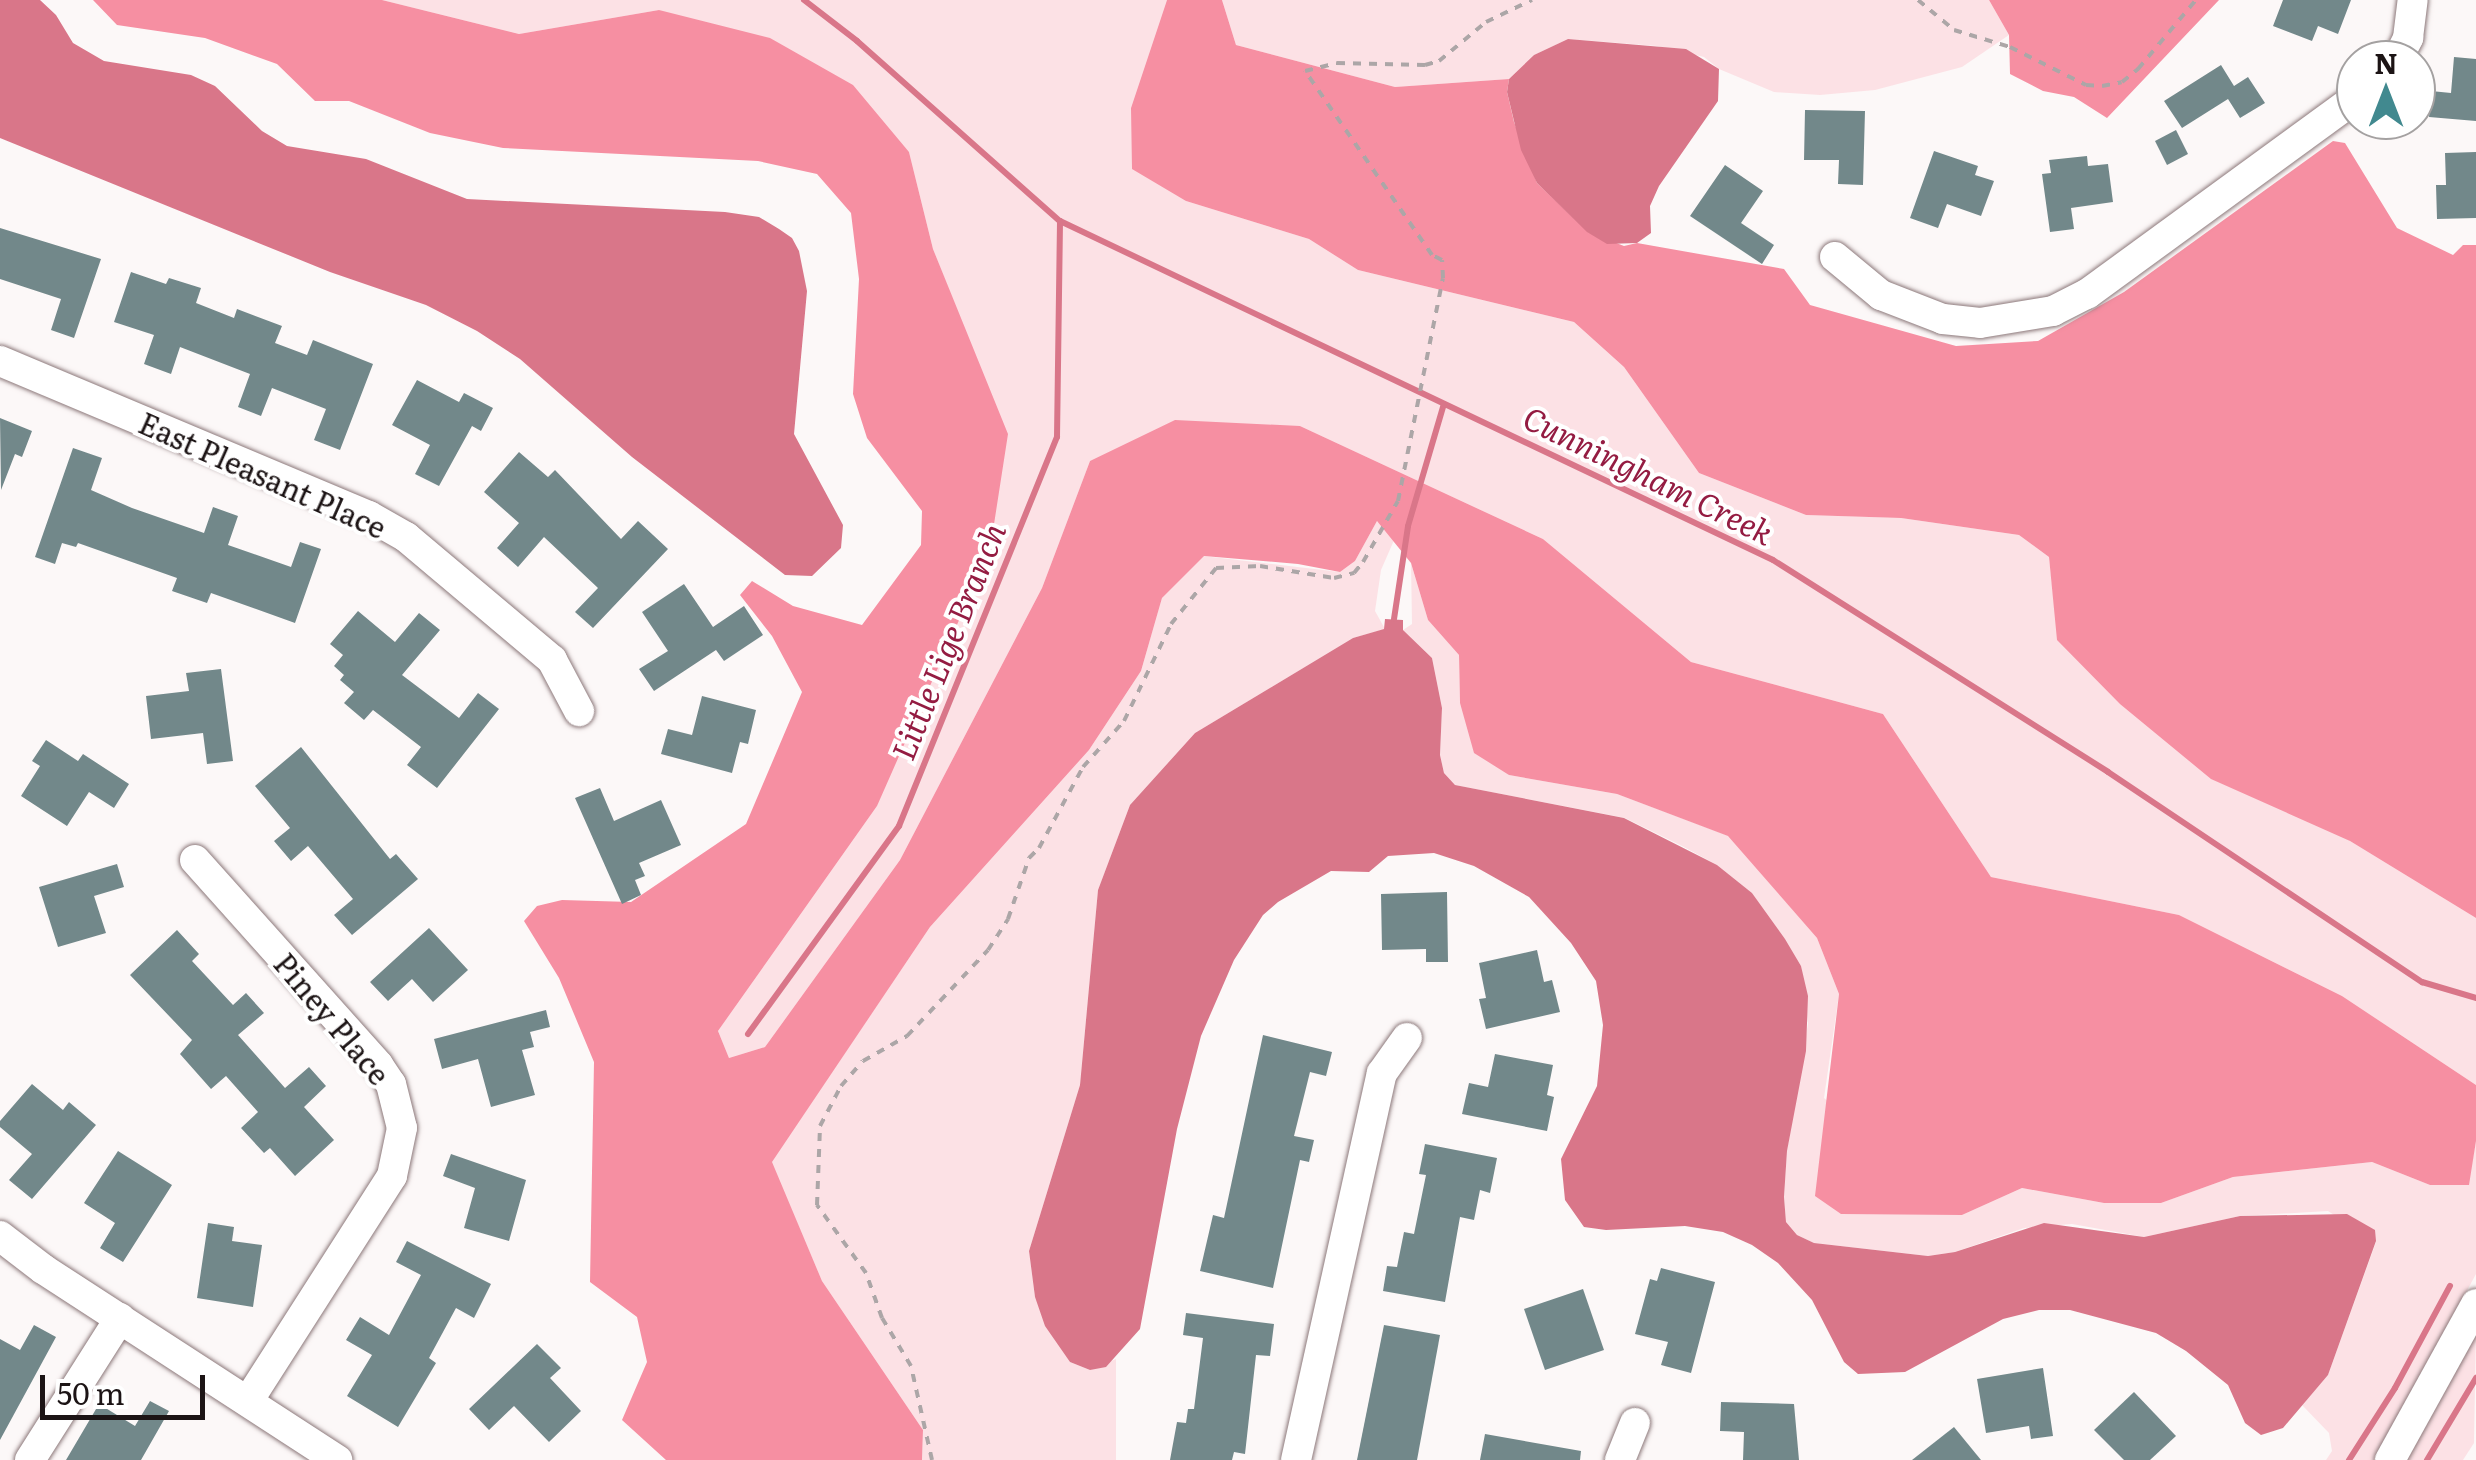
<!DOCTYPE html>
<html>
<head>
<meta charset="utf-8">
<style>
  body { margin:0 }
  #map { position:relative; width:2476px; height:1460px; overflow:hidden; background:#fcf8f8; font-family:Literata,serif }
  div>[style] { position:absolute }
  .green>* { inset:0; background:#fce1e5 }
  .forest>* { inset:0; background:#f68fa2 }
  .water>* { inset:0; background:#d97689 }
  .stream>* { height:6px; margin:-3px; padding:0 3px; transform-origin:3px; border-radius:3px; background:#d97689 }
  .building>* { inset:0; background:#72888a }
  .path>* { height:4px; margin-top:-2px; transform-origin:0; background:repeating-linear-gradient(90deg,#aca6a7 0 8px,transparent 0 16px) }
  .roads { filter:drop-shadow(0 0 2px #8c787a) drop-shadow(0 0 2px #8c787a) }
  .minor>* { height:30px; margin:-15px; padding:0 15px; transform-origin:15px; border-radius:15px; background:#fff }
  span { translate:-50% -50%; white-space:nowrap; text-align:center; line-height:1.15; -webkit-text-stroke:8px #fff; paint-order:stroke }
  .street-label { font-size:30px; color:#1c1415 }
  .water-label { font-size:32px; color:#941c42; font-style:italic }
  .north { position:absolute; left:2336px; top:40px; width:100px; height:100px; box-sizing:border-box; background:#fff; border:2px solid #a4a1a1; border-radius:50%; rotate:0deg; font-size:28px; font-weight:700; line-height:40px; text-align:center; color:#1c1415 }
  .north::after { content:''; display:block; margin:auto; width:35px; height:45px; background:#41898f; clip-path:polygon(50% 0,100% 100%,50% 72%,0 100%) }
  .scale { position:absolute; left:40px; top:1375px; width:165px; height:45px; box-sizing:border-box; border:5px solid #1c1415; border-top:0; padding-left:12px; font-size:30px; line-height:35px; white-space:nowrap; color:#1c1415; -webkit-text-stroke:8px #fff; paint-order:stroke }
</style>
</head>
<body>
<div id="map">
  <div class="green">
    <div style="clip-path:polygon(382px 0,1167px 0,1131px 108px,1186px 201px,1309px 239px,1358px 270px,1574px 322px,1624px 367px,1699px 473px,1806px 515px,1901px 518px,2019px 535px,2049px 557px,2058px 640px,2350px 841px,2476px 918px,2476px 1085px,2342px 996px,2179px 915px,1991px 877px,1883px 714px,1691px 662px,1543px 539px,1300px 426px,1090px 461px,1042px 588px,900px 860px,765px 1047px,729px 1058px,718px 1031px,877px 806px,961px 320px,933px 249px,909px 152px,659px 10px,519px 34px)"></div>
    <div style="clip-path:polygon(1222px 0,1989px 0,2009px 35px,1962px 67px,1875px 90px,1820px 95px,1774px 92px,1719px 69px,1704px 57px,1657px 46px,1568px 39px,1534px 55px,1509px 79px,1395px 87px,1236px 45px)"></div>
    <div style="clip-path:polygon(1377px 521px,1395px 538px,1381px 570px,1375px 611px,1385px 629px,1353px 638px,1195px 733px,1130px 805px,1098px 890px,1080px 1085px,1029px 1251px,1035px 1297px,1070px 1362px,1090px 1370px,1116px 1359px,1116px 1460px,922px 1460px,923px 1430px,822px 1281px,771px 1162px,930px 927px,1089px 750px,1141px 671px,1162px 598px,1203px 556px,1340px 572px,1355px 561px)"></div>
    <div style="clip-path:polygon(1411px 563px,1428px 620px,1459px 655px,1460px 703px,1509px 775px,1617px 794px,1729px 836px,1817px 938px,1839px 994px,1824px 1098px,1962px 1215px,2022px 1188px,2104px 1203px,2161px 1203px,2233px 1177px,2372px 1162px,2430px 1185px,2468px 1185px,2476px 1141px,2476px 1274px,2375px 1460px,2326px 1460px,2332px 1451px,2329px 1433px,2302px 1405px,2328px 1375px,2376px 1242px,2328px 1211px,2240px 1216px,2144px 1237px,2072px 1224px,2024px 1228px,1955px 1252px,1928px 1256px,1814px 1243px,1797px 1235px,1786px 1222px,1784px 1197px,1787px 1151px,1808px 1024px,1801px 966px,1752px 893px,1717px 865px,1682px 846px,1625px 818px,1455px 785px,1444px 773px,1440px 755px,1442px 708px,1432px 658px,1403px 630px,1412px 624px)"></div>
    <div style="clip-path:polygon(2476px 1330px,2474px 1443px,2463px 1460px,2402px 1460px)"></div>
  </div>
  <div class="forest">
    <div style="clip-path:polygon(93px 0,382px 0,519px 34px,659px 10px,770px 38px,853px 85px,909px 152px,933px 249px,1008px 434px,990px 550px,877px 806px,718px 1031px,729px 1058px,765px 1047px,900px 860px,1042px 588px,1090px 461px,1175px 420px,1300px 426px,1543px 539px,1691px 662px,1883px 714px,1991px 877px,2179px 915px,2342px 996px,2476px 1085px,2476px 1141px,2469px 1185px,2430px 1185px,2372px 1162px,2233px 1177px,2161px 1203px,2104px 1203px,2022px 1188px,1962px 1215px,1841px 1214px,1815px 1196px,1839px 994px,1817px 938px,1728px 836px,1617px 794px,1509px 775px,1474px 753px,1460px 703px,1459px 655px,1428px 620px,1411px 563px,1377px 521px,1355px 561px,1340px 572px,1298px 564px,1204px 556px,1162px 598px,1141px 671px,1089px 750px,930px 927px,772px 1162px,822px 1281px,923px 1430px,922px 1460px,666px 1460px,622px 1420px,647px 1362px,637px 1317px,590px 1282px,594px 1062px,559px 978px,524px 921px,537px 906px,562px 900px,631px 902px,746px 824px,802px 692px,772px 636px,740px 595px,752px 581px,793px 606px,862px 625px,921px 545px,922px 511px,867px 438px,853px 394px,859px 279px,851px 213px,817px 174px,758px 161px,503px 148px,430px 133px,349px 101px,315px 101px,277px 64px,205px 38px,117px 25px)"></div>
    <div style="clip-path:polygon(1167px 0,1222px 0,1236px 45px,1395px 87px,1509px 79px,1507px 92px,1514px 122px,1537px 183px,1588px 232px,1624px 246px,1637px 243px,1784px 269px,1810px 305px,1956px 346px,2038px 341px,2124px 292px,2333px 141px,2345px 143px,2397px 228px,2453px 255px,2463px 245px,2476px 245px,2476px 918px,2350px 841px,2211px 779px,2120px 704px,2057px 640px,2049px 557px,2019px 535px,1901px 518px,1806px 515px,1699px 473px,1624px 367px,1574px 322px,1358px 270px,1309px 239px,1186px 201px,1132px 169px,1131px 108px)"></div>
    <div style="clip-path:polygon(1989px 0,2219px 0,2107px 118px,2074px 97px,2043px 91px,2010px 74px,2009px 35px)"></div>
  </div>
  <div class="water">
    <div style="clip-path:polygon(0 0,40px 0,56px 15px,73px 43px,104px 61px,191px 75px,215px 86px,262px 131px,287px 146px,366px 159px,467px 199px,725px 212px,759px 217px,779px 229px,792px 238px,799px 251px,807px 291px,794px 434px,843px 525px,841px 548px,812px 576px,785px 575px,632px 457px,520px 359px,477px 331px,426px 305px,330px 272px,0 138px)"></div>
    <div style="clip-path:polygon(1568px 39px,1686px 49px,1719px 69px,1718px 101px,1659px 186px,1650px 206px,1651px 233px,1637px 243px,1607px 244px,1587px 232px,1537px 183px,1521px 150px,1507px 92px,1509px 79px,1534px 55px)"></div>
    <div style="clip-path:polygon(1385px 619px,1403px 620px,1403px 630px,1432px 658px,1442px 708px,1440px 755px,1444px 773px,1455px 785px,1624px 818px,1717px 865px,1752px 893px,1785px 939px,1801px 966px,1808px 996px,1806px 1051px,1787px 1151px,1784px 1197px,1786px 1222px,1797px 1235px,1814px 1243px,1928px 1256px,1955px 1252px,2044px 1223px,2144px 1237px,2240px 1216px,2347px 1214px,2375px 1230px,2376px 1241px,2328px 1375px,2283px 1428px,2261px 1435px,2245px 1423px,2228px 1385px,2186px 1351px,2156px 1333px,2070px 1310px,2039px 1310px,2003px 1319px,1905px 1372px,1858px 1374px,1844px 1362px,1812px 1300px,1778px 1263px,1752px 1245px,1723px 1232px,1685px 1226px,1606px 1230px,1584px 1227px,1565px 1200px,1561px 1159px,1597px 1086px,1603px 1025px,1596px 981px,1571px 943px,1529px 897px,1474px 866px,1434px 853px,1388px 856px,1369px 872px,1331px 871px,1278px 902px,1263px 915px,1234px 960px,1201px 1036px,1177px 1129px,1140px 1329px,1106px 1367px,1090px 1370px,1070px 1362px,1045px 1326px,1035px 1297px,1029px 1251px,1080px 1085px,1098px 890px,1130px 805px,1195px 733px,1353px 638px,1384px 629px)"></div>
  </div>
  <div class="stream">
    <div style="left:804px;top:0;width:67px;rotate:37.7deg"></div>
    <div style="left:857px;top:41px;width:271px;rotate:41.6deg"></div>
    <div style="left:1060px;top:221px;width:789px;rotate:25.43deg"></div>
    <div style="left:1773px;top:560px;width:396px;rotate:32.3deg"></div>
    <div style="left:2108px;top:772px;width:378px;rotate:33.8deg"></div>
    <div style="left:2422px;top:982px;width:56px;rotate:16.5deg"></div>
    <div style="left:1394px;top:619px;width:94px;rotate:-81.4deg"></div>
    <div style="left:1408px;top:526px;width:127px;rotate:-73.6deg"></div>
    <div style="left:748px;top:1034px;width:257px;rotate:-54deg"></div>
    <div style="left:899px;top:826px;width:420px;rotate:-67.9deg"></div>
    <div style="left:1057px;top:437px;width:216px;rotate:-89.2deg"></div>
    <div style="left:2349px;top:1460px;width:85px;rotate:-57.4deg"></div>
    <div style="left:2395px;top:1388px;width:116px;rotate:-61.7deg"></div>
    <div style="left:2427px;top:1460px;width:96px;rotate:-59.1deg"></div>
  </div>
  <div class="building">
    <div style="clip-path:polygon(2283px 0,2351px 0,2338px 34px,2318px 26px,2312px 41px,2273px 26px)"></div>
    <div style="clip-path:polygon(2454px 57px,2476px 59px,2476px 121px,2429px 117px,2431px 91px,2451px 93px)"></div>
    <div style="clip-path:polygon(2221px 65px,2234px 86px,2248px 77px,2265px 103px,2240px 118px,2228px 99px,2182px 128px,2164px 101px)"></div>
    <div style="clip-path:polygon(1805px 110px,1865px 111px,1863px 185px,1838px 184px,1839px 160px,1804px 160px)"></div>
    <div style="clip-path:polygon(2176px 130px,2188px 154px,2167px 165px,2155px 141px)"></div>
    <div style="clip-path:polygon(1934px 151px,1978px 166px,1975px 175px,1994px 181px,1981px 216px,1947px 204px,1938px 228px,1910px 218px)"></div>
    <div style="clip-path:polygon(2476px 152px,2476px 218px,2437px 219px,2436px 185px,2446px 185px,2445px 153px)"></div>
    <div style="clip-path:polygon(2087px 156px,2088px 166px,2108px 164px,2113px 202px,2071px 208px,2074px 229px,2050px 232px,2042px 174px,2051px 173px,2049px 160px)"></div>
    <div style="clip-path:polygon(1725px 165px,1763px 191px,1741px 223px,1774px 245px,1762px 264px,1690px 216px)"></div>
    <div style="clip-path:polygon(0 228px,101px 259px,74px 338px,51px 330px,61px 299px,0 279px)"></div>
    <div style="clip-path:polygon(131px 272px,166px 284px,169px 278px,201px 288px,196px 303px,234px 318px,237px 309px,282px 326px,275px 343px,307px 355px,313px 340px,373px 364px,340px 450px,314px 440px,326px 409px,272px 388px,261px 416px,238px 407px,250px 374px,180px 347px,171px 374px,144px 364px,154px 335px,114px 322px)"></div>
    <div style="clip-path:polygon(417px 380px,459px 402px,464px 393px,493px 408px,481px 431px,472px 426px,439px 486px,415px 474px,430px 445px,392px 425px)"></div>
    <div style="clip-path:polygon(0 418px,32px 431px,22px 457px,15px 454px,1px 490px)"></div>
    <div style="clip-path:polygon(73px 448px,102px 458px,91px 490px,132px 508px,204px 533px,213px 507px,238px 516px,228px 545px,291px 567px,300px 542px,321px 549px,295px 623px,211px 593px,207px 603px,172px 591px,177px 578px,78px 543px,76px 547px,62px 543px,55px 564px,35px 557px)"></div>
    <div style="clip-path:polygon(519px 452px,548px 477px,555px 470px,621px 539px,638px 521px,668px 549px,593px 628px,575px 612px,598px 588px,544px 537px,518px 567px,497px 548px,519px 523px,484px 492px)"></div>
    <div style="clip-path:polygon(684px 584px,713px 627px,744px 606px,763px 635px,724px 661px,716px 650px,654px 691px,639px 669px,668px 651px,642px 612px)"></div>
    <div style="clip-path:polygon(358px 611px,395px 642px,419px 613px,440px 630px,402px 675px,459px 718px,478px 693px,499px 709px,437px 788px,407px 765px,421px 747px,373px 710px,364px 720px,344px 703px,354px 692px,340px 680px,344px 675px,334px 666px,343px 655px,330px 644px)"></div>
    <div style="clip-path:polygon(221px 669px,233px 761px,207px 764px,203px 733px,151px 739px,146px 696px,189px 691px,186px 673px)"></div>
    <div style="clip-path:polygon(702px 696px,756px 710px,748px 744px,740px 742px,732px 773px,661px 754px,668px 729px,692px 735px)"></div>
    <div style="clip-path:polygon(46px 740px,78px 761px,83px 754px,129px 784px,114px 808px,89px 792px,67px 826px,21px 796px,40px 766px,32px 761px)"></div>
    <div style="clip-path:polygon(301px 747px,390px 859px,396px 854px,418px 879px,352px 935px,334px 915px,353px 899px,308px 846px,291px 861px,274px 841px,290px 828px,255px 786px)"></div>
    <div style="clip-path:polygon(600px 788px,614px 821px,661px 800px,681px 845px,639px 863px,645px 876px,635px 880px,641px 895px,622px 904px,575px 798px)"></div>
    <div style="clip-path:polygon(117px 864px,124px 887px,94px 896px,106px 933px,58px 947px,39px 887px)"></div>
    <div style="clip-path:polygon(1447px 892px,1448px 962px,1426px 962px,1426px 949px,1382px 950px,1381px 894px)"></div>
    <div style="clip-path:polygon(429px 928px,468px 970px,433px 1002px,412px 979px,388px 1001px,370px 982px)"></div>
    <div style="clip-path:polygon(177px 930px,199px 954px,192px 961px,233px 1005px,246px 993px,264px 1013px,238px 1035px,285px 1088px,309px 1067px,326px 1086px,304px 1107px,334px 1140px,295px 1176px,270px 1148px,264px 1153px,241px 1128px,258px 1112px,226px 1076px,211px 1089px,180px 1054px,192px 1040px,130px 975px)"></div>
    <div style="clip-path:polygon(1537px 950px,1544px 982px,1552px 980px,1560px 1012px,1486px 1029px,1479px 999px,1486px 998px,1479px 963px)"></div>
    <div style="clip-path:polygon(546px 1010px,550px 1027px,530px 1032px,534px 1047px,522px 1050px,535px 1095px,491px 1107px,478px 1059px,442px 1069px,434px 1039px)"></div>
    <div style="clip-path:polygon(1263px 1035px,1332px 1052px,1326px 1076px,1310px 1072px,1294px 1136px,1314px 1140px,1309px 1162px,1300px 1160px,1273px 1288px,1200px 1271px,1213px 1215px,1224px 1218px)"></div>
    <div style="clip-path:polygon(1495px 1054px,1553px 1065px,1547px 1095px,1554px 1097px,1547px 1131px,1462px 1114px,1469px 1083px,1488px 1087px)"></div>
    <div style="clip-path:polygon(32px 1084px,63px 1110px,69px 1102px,96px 1125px,32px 1199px,9px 1180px,32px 1154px,0 1127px,0 1121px)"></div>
    <div style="clip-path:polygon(1425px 1144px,1497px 1158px,1490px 1193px,1480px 1190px,1474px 1220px,1460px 1217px,1445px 1302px,1383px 1291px,1387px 1266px,1397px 1267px,1404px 1232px,1414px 1234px,1426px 1175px,1419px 1174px)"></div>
    <div style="clip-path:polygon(118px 1151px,172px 1185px,123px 1262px,100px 1248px,115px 1223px,84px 1203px)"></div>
    <div style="clip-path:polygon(451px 1154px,526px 1180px,509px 1241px,464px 1228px,475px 1188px,443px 1176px)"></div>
    <div style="clip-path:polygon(208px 1223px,234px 1227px,232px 1241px,262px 1245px,253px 1307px,197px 1298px)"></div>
    <div style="clip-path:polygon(407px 1241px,491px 1284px,474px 1318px,456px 1308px,429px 1358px,436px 1363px,398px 1427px,347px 1396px,372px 1355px,346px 1340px,360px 1317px,389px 1335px,421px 1275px,396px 1262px)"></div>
    <div style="clip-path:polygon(1661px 1268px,1715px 1282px,1691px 1373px,1661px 1365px,1668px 1342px,1635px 1334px,1650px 1279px,1657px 1281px)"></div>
    <div style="clip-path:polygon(1583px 1289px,1604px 1350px,1545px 1370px,1524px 1309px)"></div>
    <div style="clip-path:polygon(1186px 1313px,1274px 1324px,1270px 1356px,1256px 1355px,1245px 1454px,1234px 1452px,1232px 1460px,1170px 1460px,1177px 1422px,1186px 1423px,1188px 1409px,1194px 1409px,1203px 1338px,1183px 1335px)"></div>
    <div style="clip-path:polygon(34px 1325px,56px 1337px,0 1440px,0 1339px,20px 1350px)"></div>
    <div style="clip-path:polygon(1384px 1325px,1440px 1335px,1417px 1460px,1357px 1460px)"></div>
    <div style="clip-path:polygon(537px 1344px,561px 1368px,550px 1378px,581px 1411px,549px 1442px,514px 1406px,489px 1430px,469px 1409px)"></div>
    <div style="clip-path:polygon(2043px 1368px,2053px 1436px,2031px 1439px,2029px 1426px,1986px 1433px,1977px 1379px)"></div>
    <div style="clip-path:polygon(2134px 1392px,2176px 1436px,2150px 1460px,2124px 1460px,2094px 1430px)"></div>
    <div style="clip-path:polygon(150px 1401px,169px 1411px,141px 1460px,66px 1460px,99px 1404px,135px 1426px)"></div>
    <div style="clip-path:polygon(1721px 1402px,1794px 1404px,1799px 1460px,1743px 1460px,1744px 1432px,1720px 1431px)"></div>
    <div style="clip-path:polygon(1954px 1427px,1981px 1460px,1912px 1460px)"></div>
    <div style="clip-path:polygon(1485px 1434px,1581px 1451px,1580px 1460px,1480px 1460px)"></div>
  </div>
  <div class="path">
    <div style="left:1918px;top:0;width:47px;rotate:39.8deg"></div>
    <div style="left:1954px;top:30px;width:59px;rotate:16.9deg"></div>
    <div style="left:2010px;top:47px;width:85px;rotate:26.6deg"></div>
    <div style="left:2086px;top:85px;width:16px;rotate:4deg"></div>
    <div style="left:2102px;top:86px;width:20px;rotate:-11deg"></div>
    <div style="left:2122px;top:82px;width:21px;rotate:-39deg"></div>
    <div style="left:2138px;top:69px;width:90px;rotate:-50deg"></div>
    <div style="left:932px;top:1460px;width:96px;rotate:-102.6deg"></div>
    <div style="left:911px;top:1366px;width:56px;rotate:-121.1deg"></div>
    <div style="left:882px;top:1318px;width:48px;rotate:-109.6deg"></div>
    <div style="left:866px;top:1273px;width:84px;rotate:-125.8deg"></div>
    <div style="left:817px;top:1205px;width:79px;rotate:-87.8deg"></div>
    <div style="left:820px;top:1126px;width:45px;rotate:-62.3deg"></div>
    <div style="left:841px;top:1086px;width:33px;rotate:-49deg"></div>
    <div style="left:863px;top:1061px;width:51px;rotate:-29.6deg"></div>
    <div style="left:907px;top:1036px;width:118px;rotate:-46.7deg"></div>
    <div style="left:988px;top:950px;width:37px;rotate:-57deg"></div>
    <div style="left:1008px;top:919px;width:65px;rotate:-71deg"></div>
    <div style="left:1029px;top:858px;width:14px;rotate:-45deg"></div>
    <div style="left:1039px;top:848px;width:92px;rotate:-61.5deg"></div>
    <div style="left:1083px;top:767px;width:62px;rotate:-48.3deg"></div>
    <div style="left:1124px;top:721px;width:108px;rotate:-64.1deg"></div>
    <div style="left:1171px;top:624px;width:72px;rotate:-51.2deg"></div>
    <div style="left:1216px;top:568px;width:44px;rotate:-2.6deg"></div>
    <div style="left:1260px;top:566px;width:75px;rotate:9.2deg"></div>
    <div style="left:1334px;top:578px;width:21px;rotate:-14deg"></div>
    <div style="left:1354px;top:573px;width:14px;rotate:-51deg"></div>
    <div style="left:1363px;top:562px;width:70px;rotate:-60.2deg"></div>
    <div style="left:1398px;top:501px;width:227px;rotate:-78.6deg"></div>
    <div style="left:1443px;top:278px;width:18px;rotate:-93deg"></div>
    <div style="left:1442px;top:260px;width:11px;rotate:-153deg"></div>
    <div style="left:1432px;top:255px;width:224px;rotate:-124.6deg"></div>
    <div style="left:1305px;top:71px;width:33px;rotate:-14deg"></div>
    <div style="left:1337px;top:63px;width:88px;rotate:1.3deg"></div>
    <div style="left:1425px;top:65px;width:15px;rotate:-16deg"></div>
    <div style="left:1439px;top:61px;width:61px;rotate:-39.7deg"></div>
    <div style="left:1486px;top:22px;width:51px;rotate:-25.6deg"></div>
  </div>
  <div class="roads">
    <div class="minor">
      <div style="left:2397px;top:60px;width:25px;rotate:-63deg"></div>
      <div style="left:2408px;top:38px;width:38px;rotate:-83deg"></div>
      <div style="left:1835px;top:257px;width:60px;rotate:39.6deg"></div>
      <div style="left:1881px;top:295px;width:66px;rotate:21.2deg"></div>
      <div style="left:1943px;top:319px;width:37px;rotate:6deg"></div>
      <div style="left:1980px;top:323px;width:74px;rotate:-9.3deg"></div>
      <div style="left:2053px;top:311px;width:38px;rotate:-27deg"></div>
      <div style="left:2087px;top:294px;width:333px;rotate:-36.1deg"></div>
      <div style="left:0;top:361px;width:400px;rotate:22.8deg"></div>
      <div style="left:369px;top:516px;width:43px;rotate:29.6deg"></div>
      <div style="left:406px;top:537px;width:191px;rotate:40.1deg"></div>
      <div style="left:552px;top:660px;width:58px;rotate:62.1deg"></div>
      <div style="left:195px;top:860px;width:275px;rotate:48.2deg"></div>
      <div style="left:378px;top:1065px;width:23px;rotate:56deg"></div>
      <div style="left:391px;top:1084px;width:45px;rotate:76deg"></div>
      <div style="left:402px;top:1128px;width:49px;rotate:101.8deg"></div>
      <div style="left:392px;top:1176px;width:267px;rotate:122.6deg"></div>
      <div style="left:0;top:1236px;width:54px;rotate:37.5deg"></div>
      <div style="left:43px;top:1269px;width:351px;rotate:33deg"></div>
      <div style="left:30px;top:1460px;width:168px;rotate:-57.6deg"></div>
      <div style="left:1296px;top:1460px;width:396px;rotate:-77.5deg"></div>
      <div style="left:1382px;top:1073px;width:43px;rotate:-54.5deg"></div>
      <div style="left:1620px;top:1460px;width:40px;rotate:-68deg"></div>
      <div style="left:2390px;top:1460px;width:178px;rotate:-61.1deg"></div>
    </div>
  </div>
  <div class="street-label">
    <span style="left:263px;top:474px;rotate:24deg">East Pleasant Place</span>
    <span style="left:333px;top:1018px;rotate:50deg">Piney Place</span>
  </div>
  <div class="water-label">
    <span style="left:1649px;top:474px;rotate:26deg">Cunningham Creek</span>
    <span style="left:947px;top:641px;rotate:-68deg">Little Lige Branch</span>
  </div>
  <div class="north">N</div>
  <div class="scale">50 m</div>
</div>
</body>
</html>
